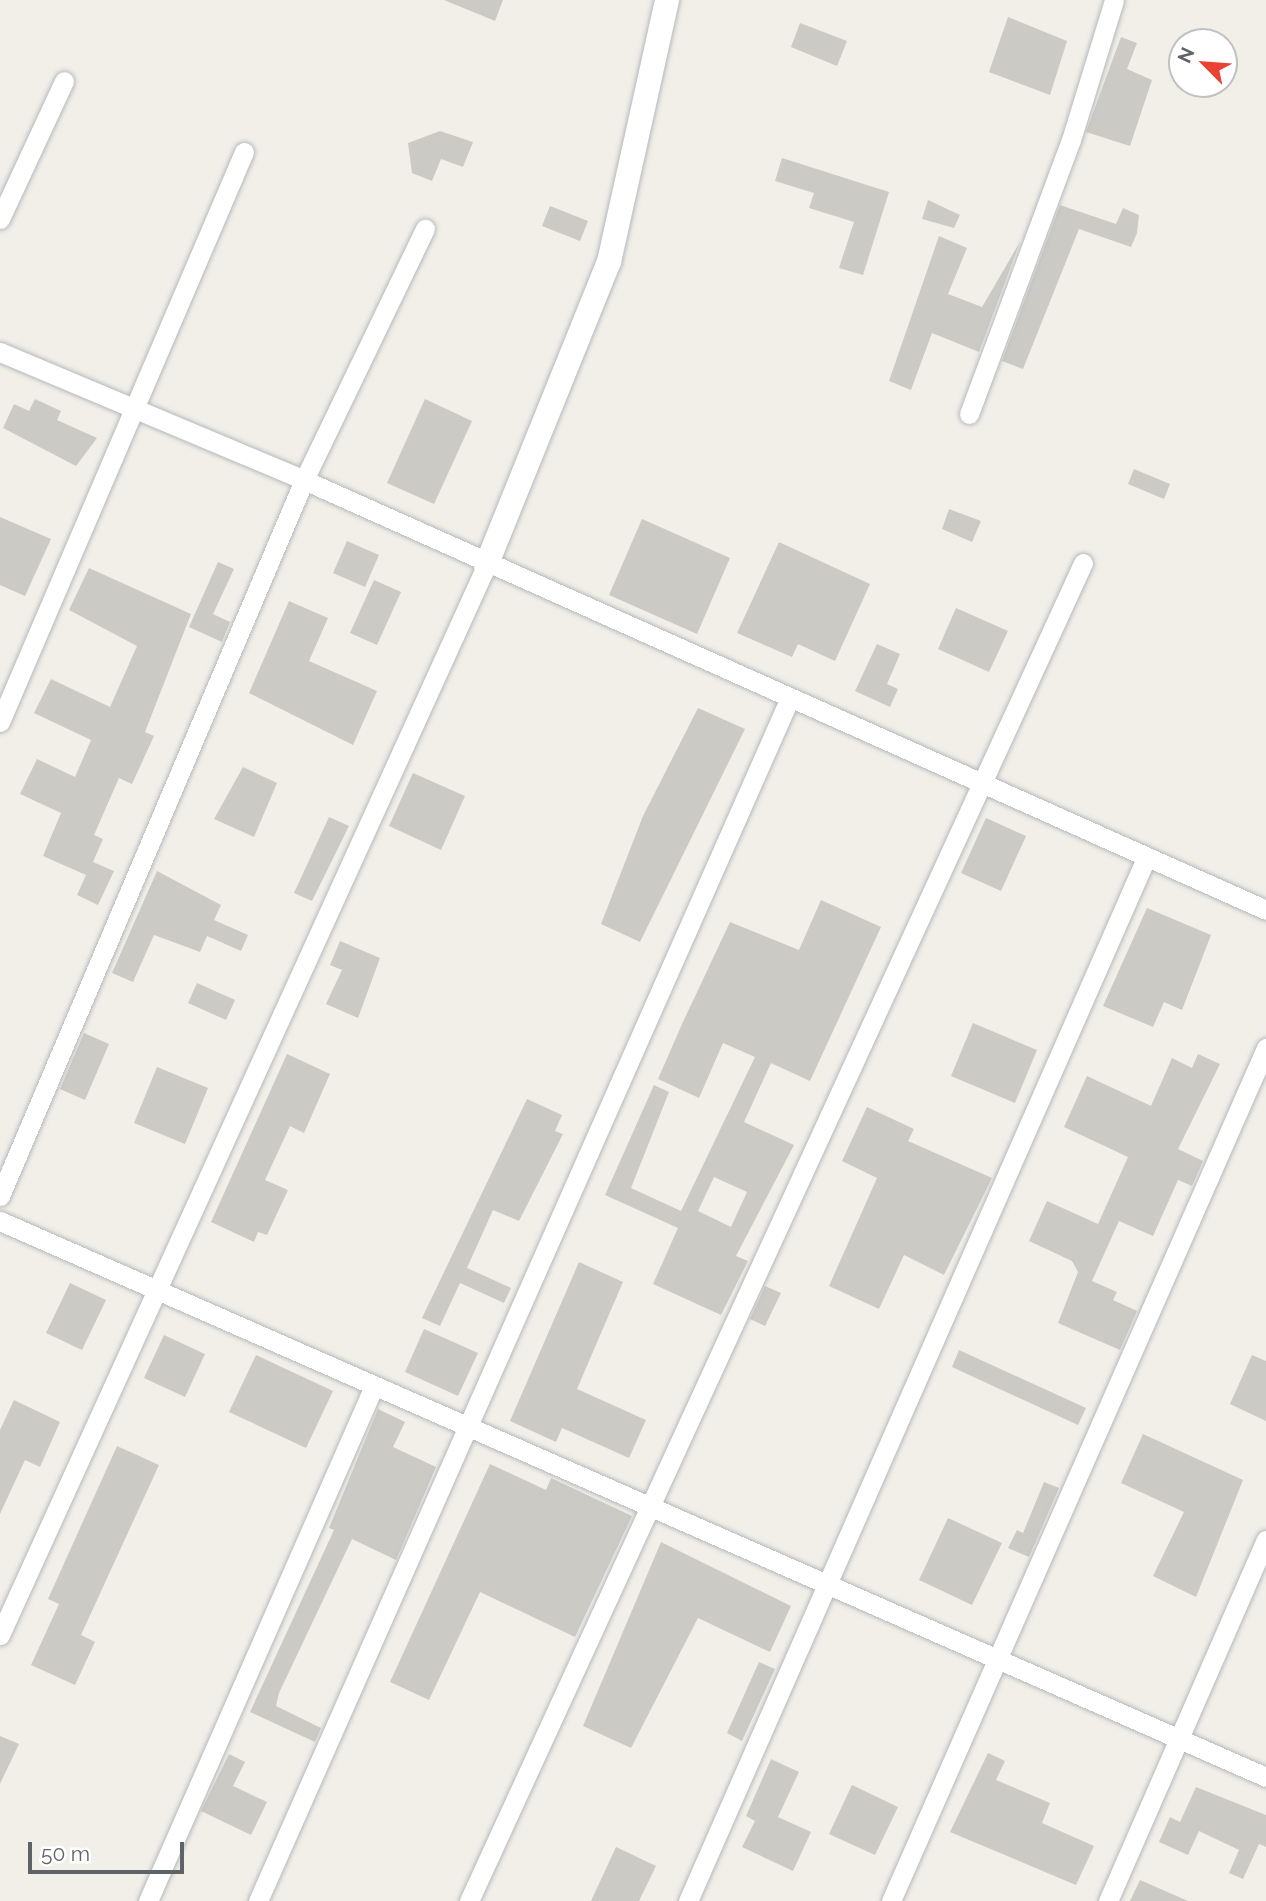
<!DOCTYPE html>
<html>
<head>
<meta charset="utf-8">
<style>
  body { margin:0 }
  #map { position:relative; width:1266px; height:1901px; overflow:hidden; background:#f1efe8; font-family:Raleway,sans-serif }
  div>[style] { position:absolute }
  .building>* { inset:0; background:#cccac5 }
  .roads { filter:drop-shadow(0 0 2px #b5b8bc) drop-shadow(0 0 2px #b5b8bc) }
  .minor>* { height:19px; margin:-9.5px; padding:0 9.5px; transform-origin:9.5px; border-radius:9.5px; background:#fff }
  .tertiary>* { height:24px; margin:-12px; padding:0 12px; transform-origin:12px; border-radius:12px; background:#fff }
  span { translate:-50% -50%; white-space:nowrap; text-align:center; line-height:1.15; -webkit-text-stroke:7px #fff; paint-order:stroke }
  .north { position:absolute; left:1168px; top:28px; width:70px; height:70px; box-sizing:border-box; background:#fff; border:2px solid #bfc1c3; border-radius:50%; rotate:295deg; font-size:19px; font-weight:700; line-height:28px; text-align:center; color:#5f6368 }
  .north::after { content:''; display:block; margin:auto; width:24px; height:32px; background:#ea4335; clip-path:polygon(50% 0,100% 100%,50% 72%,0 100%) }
  .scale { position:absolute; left:28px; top:1842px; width:156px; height:32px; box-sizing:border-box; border:4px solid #5f6368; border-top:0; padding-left:9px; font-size:21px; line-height:24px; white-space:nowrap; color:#5f6368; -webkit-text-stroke:5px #fff; paint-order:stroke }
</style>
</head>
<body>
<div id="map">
  <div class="building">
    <div style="clip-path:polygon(444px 0,503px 0,495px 21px)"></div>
    <div style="clip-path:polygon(1008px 17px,1067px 41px,1050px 95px,989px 72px)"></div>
    <div style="clip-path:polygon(800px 23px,847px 41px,837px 66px,791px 47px)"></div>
    <div style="clip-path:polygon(1121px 37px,1137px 43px,1127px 69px,1152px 80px,1130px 146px,1086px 132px)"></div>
    <div style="clip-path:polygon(440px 131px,473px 142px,463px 167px,441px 159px,432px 181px,412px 173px,408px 143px)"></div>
    <div style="clip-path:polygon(782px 158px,889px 192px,863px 275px,839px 268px,854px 222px,809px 208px,814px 193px,775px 181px)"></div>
    <div style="clip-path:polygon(928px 200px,960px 215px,954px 228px,922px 219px)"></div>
    <div style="clip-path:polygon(1060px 205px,1116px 224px,1123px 208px,1139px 215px,1137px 233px,1131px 247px,1079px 229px,1023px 369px,1002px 361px)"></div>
    <div style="clip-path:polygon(550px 206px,588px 221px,580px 241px,542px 226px)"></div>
    <div style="clip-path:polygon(939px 236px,967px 248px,948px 294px,982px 307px,1020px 242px,979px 352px,932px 333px,911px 390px,889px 381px)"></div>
    <div style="clip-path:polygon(35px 399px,61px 411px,57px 420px,97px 438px,76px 466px,3px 428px,14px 404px,29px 411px)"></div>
    <div style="clip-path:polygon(425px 399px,472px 421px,434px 504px,387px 483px)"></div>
    <div style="clip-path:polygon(1134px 469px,1170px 484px,1164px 499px,1128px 484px)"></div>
    <div style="clip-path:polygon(949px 509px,981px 521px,972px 542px,942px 529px)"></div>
    <div style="clip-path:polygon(0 517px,51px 539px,25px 596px,0 585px)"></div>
    <div style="clip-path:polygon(642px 519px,730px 558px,697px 634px,609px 595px)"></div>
    <div style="clip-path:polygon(347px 541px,379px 555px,365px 587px,333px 573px)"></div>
    <div style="clip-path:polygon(779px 542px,870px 584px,835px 661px,798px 644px,792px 657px,737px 633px)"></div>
    <div style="clip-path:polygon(218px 562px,234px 569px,213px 614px,230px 622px,222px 642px,189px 627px)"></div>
    <div style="clip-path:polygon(89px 568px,191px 614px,145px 732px,154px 736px,132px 784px,119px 778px,94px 835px,103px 839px,93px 862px,114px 871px,98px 905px,77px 895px,86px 875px,43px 856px,61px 813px,20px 794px,37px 759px,75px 777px,91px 740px,34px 713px,51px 679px,110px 707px,137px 646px,69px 610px)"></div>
    <div style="clip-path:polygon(374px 580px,401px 592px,377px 645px,350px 633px)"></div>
    <div style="clip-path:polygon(289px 601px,328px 618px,309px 661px,377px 691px,353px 745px,249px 693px)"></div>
    <div style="clip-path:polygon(956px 608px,1008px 631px,989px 672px,938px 649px)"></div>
    <div style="clip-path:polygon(877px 644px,900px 654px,887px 684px,898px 689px,890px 707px,855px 691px)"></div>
    <div style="clip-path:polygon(698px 708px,745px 729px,640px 942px,601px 924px,643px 816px)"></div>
    <div style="clip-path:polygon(243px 767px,277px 783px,254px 837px,214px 819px)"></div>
    <div style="clip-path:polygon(413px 773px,465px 796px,441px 850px,389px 826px)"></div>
    <div style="clip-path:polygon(329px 817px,349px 826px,312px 901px,294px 893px)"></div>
    <div style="clip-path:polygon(986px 818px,1026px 836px,1001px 891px,961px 873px)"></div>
    <div style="clip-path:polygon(157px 871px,221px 905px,214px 920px,248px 935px,241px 951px,207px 936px,200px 952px,154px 935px,133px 982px,112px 973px)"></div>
    <div style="clip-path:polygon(evenodd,821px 900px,881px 927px,810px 1081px,771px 1063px,744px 1122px,794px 1145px,736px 1256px,748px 1261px,721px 1315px,653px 1284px,678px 1228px,605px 1195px,654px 1085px,669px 1092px,631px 1188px,681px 1211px,755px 1057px,723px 1043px,699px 1098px,658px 1079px,682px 1024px,730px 922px,799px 950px,821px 900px,714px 1177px,747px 1192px,731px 1227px,698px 1211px,714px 1177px)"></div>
    <div style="clip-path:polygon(1147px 908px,1211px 935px,1182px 1010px,1164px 1002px,1153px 1027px,1103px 1006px)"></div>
    <div style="clip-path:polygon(340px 941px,380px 958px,358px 1018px,326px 1004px,342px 970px,330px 965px)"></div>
    <div style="clip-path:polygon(197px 983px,235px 1000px,226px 1020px,188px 1003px)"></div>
    <div style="clip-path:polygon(973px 1023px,1037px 1050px,1015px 1103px,951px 1076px)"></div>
    <div style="clip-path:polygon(84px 1033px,109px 1044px,85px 1100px,60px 1089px)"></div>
    <div style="clip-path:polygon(287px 1054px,330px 1074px,304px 1133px,290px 1126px,265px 1180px,288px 1190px,267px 1235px,258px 1232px,254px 1242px,211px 1222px)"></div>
    <div style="clip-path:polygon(1198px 1054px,1220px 1064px,1178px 1149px,1203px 1161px,1192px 1186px,1178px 1180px,1153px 1236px,1119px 1221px,1092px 1281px,1117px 1292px,1113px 1300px,1137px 1311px,1120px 1350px,1058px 1323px,1078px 1272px,1072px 1261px,1029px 1241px,1047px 1201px,1098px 1224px,1128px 1157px,1064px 1127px,1087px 1076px,1151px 1106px,1172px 1058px,1192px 1068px)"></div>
    <div style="clip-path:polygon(157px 1067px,208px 1088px,185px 1144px,134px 1123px)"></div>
    <div style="clip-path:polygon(527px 1099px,562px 1115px,555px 1131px,563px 1134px,519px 1221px,493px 1210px,467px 1268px,511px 1288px,504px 1303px,460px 1283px,440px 1326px,422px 1318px)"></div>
    <div style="clip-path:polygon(867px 1107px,914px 1129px,908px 1141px,992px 1178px,944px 1275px,904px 1255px,879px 1309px,829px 1286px,877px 1178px,842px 1161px)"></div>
    <div style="clip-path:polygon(579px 1262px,623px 1282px,577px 1389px,646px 1420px,629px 1458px,562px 1428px,556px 1442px,510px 1421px)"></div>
    <div style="clip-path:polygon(70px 1283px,106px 1300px,82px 1350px,46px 1333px)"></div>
    <div style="clip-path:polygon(765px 1286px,781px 1293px,765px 1326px,750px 1319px)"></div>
    <div style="clip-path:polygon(424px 1329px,478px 1353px,458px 1396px,405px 1372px)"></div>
    <div style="clip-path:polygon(164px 1335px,205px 1354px,185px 1397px,144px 1378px)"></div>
    <div style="clip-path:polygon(959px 1350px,1086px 1408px,1078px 1425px,952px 1367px)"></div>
    <div style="clip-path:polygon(256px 1355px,333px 1391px,306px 1448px,229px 1412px)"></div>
    <div style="clip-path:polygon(1252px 1355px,1266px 1361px,1266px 1421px,1230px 1404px)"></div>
    <div style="clip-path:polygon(14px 1400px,60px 1422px,40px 1467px,25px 1460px,0 1514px,0 1430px)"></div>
    <div style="clip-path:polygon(378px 1409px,405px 1422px,393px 1447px,436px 1467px,396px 1560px,352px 1539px,279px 1693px,276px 1706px,321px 1728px,315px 1742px,250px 1712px,334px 1530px,329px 1528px)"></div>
    <div style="clip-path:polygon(1143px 1434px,1243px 1480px,1196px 1597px,1153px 1576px,1184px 1512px,1121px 1483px)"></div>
    <div style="clip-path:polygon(117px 1446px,159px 1465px,81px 1635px,95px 1642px,75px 1685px,31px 1665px,59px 1604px,48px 1599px)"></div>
    <div style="clip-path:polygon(490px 1464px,546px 1490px,551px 1478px,632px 1516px,575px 1637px,480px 1592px,429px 1700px,390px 1682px)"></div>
    <div style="clip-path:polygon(1044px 1482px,1059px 1488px,1029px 1557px,1008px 1548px,1017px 1530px,1023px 1533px)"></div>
    <div style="clip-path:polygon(948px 1518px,1002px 1543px,972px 1605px,919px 1580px)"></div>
    <div style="clip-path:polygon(661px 1542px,791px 1606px,770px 1652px,698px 1618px,631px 1748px,583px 1726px)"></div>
    <div style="clip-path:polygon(759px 1662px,775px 1669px,742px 1741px,727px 1733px)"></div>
    <div style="clip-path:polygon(0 1736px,19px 1744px,0 1784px)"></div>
    <div style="clip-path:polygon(988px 1753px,1005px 1761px,996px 1780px,1050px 1803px,1042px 1823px,1094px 1846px,1076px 1885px,950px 1832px)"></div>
    <div style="clip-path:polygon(229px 1754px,245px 1762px,233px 1786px,267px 1802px,251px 1835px,201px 1811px)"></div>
    <div style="clip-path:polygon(771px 1759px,799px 1772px,778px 1817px,811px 1832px,793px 1871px,742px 1847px,755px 1821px,746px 1816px)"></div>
    <div style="clip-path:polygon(852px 1785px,898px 1807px,875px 1855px,829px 1834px)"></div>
    <div style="clip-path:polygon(1196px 1787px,1266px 1815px,1266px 1847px,1259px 1844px,1243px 1879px,1229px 1873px,1239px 1850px,1199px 1831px,1188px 1855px,1159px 1842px,1170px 1817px,1180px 1822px)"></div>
    <div style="clip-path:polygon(616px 1847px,656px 1866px,639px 1901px,591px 1901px)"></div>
    <div style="clip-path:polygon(1140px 1880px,1188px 1901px,1130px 1901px)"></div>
  </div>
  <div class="roads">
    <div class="minor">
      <div style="left:0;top:219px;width:152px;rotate:-65.1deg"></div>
      <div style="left:0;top:352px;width:330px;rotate:22.8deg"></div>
      <div style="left:304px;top:480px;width:1054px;rotate:24.08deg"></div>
      <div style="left:969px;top:414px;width:292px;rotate:-69.6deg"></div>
      <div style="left:1071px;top:140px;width:146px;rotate:-72.9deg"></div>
      <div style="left:0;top:722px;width:620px;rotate:-66.83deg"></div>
      <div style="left:0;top:1196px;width:778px;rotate:-66.99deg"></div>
      <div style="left:304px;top:480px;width:279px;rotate:-64.3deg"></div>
      <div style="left:0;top:1221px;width:1383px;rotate:23.71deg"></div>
      <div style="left:0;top:1635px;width:1174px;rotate:-65.55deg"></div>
      <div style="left:148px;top:1901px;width:562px;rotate:-66.31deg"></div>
      <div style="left:258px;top:1901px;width:1311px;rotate:-66.15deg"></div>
      <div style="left:469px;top:1901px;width:1472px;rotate:-65.35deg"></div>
      <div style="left:688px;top:1901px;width:1139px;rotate:-66.29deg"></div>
      <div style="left:891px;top:1901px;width:932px;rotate:-66.27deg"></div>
      <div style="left:1108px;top:1901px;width:394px;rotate:-66.4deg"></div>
    </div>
    <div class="tertiary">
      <div style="left:486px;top:566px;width:328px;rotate:-68deg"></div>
      <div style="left:609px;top:262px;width:268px;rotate:-77.5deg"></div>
    </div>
  </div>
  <div class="north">N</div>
  <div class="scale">50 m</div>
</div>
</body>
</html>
